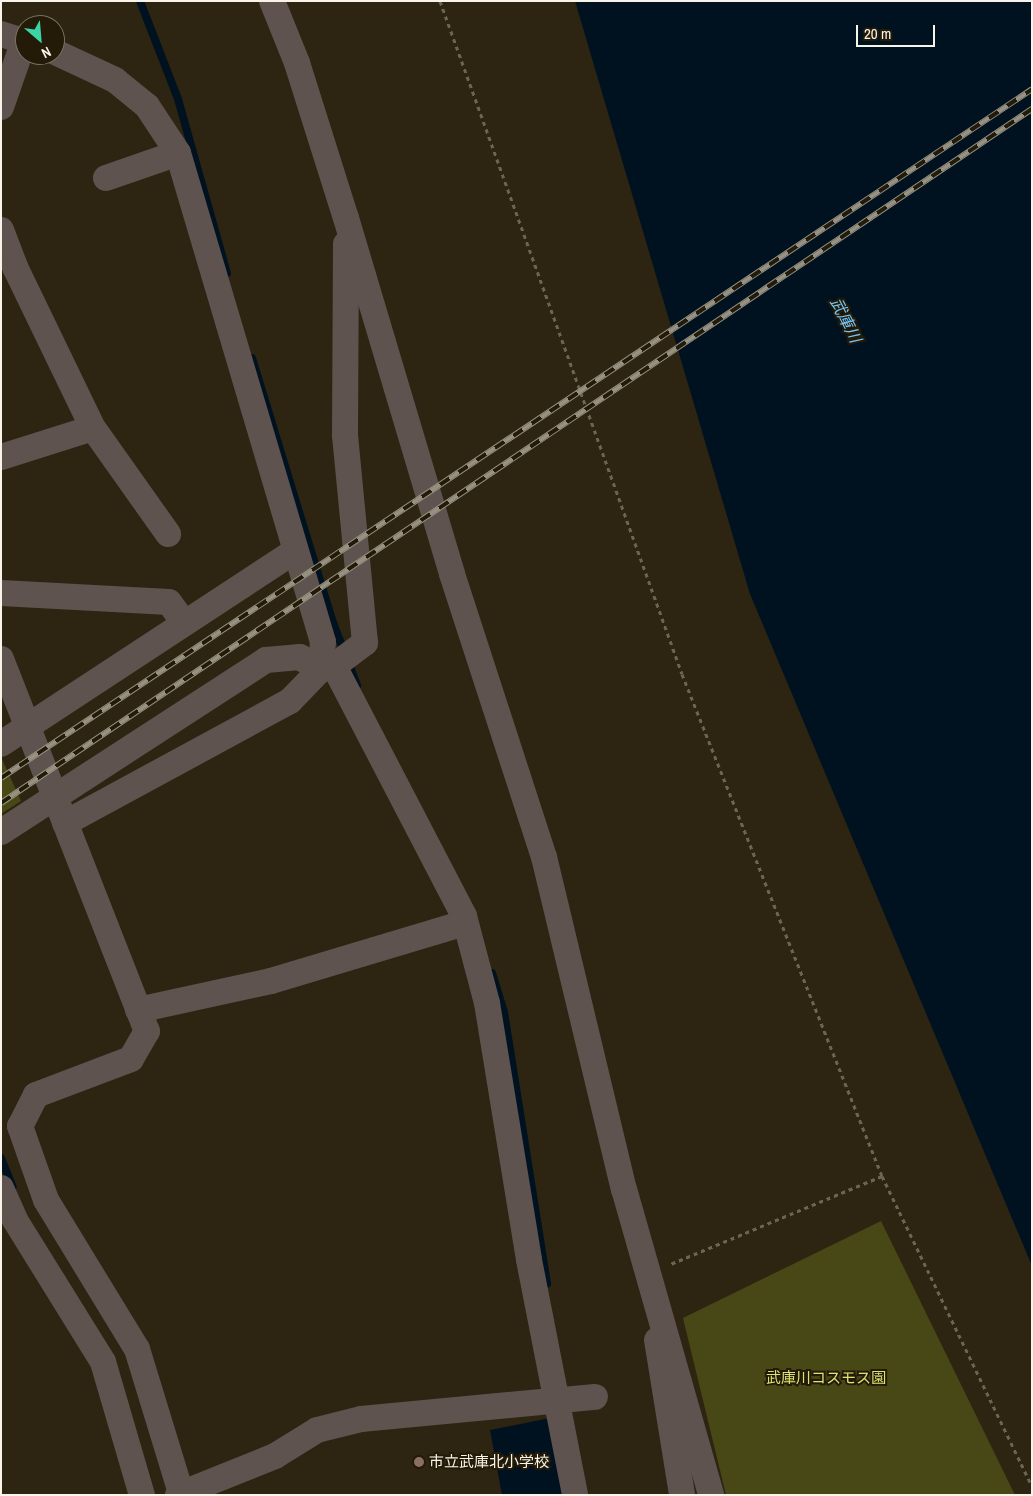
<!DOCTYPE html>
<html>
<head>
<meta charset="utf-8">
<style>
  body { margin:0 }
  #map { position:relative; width:1033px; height:1496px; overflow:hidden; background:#2d2511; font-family:"Archivo Narrow","Noto Sans JP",sans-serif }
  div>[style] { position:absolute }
  .green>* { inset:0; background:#474816 }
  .water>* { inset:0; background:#001220 }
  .stream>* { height:8px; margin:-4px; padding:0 4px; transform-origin:4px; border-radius:4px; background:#001220 }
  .path>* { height:3px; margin-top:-1.5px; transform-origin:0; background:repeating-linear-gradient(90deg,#6c6553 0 4px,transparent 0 8px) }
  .minor>* { height:26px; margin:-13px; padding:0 13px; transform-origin:13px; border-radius:13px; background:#5e534f }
  .rail>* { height:5.5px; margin-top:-2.75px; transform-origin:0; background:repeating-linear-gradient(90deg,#231b08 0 11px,#979181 0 22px); box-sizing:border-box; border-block:1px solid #979181 }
  .dots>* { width:14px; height:14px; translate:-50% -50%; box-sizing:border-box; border:2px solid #231b08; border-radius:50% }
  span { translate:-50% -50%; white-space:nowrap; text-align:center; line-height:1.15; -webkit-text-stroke:4px #231b08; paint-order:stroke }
  .park-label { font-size:15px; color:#dee271 }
  .poi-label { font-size:15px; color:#f9f4e8 }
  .left { translate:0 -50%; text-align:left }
  .water-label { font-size:16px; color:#76c8fc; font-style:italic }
  .frame { position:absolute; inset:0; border:2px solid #f9f4e8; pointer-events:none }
  .north { position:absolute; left:15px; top:15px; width:50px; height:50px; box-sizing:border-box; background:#231b08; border:1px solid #797262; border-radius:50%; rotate:153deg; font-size:14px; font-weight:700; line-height:20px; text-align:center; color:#f9f4e8 }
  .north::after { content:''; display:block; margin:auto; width:18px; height:22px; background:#3bd4a4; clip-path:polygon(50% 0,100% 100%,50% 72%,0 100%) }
  .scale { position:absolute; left:856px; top:25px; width:79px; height:22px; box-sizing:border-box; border:2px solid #f9f4e8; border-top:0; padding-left:6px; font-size:15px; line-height:18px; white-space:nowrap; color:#f9f4e8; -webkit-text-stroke:4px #231b08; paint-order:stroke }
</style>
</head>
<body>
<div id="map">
  <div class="green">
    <div style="clip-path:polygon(2px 759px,21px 801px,1px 814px,1px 760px)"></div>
    <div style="clip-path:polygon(881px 1221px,1015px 1495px,726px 1495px,683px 1318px)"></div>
  </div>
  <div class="water">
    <div style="clip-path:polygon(575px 1px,1032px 1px,1032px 1266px,750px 594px)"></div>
    <div style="clip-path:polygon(550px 1418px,565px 1495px,502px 1495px,490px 1430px)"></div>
  </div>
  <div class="stream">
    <div style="left:140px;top:1px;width:105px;rotate:68.8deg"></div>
    <div style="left:178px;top:99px;width:181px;rotate:74.3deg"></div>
    <div style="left:252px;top:358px;width:274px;rotate:73deg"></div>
    <div style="left:332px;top:620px;width:70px;rotate:69deg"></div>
    <div style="left:492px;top:973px;width:41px;rotate:72.9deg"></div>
    <div style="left:504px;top:1012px;width:275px;rotate:81deg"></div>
    <div style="left:1px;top:1158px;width:31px;rotate:68deg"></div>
  </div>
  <div class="path">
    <div style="left:440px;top:1px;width:715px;rotate:70.22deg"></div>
    <div style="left:682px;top:674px;width:540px;rotate:68.28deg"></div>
    <div style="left:882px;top:1176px;width:229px;rotate:157.4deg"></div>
    <div style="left:882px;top:1176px;width:344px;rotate:64.2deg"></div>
  </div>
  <div class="minor">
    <div style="left:272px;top:1px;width:67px;rotate:68deg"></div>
    <div style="left:297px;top:63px;width:163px;rotate:72.5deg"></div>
    <div style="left:346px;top:218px;width:371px;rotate:73.4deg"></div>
    <div style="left:452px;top:574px;width:298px;rotate:72deg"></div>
    <div style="left:544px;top:857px;width:342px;rotate:76.5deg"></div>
    <div style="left:624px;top:1189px;width:318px;rotate:74.1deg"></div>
    <div style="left:1px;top:34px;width:25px;rotate:18deg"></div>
    <div style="left:55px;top:52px;width:66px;rotate:25deg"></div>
    <div style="left:115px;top:80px;width:41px;rotate:39.1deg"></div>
    <div style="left:147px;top:106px;width:56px;rotate:56.6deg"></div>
    <div style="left:178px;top:153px;width:510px;rotate:73.48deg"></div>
    <div style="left:323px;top:642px;width:28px;rotate:96deg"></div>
    <div style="left:320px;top:670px;width:43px;rotate:134.1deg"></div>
    <div style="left:290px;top:701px;width:256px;rotate:151.5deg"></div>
    <div style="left:1px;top:107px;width:70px;rotate:-70.8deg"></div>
    <div style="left:106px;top:178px;width:76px;rotate:-19.1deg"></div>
    <div style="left:1px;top:230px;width:40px;rotate:69deg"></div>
    <div style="left:15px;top:267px;width:179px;rotate:64.2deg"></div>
    <div style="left:93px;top:428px;width:130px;rotate:54.7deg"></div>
    <div style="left:1px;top:457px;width:96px;rotate:-17.5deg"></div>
    <div style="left:1px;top:593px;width:168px;rotate:3.1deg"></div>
    <div style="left:169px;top:602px;width:26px;rotate:54deg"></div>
    <div style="left:1px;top:659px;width:400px;rotate:68.6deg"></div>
    <div style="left:147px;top:1031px;width:32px;rotate:120deg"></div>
    <div style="left:131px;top:1059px;width:102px;rotate:159.2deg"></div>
    <div style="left:36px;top:1095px;width:35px;rotate:117deg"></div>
    <div style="left:20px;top:1126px;width:78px;rotate:70.6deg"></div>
    <div style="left:46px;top:1200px;width:175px;rotate:58.6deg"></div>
    <div style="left:137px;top:1349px;width:151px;rotate:73deg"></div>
    <div style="left:334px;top:666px;width:282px;rotate:62.5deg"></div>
    <div style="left:464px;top:916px;width:90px;rotate:75.2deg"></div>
    <div style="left:487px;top:1003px;width:260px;rotate:80.7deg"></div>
    <div style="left:529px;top:1260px;width:239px;rotate:78.9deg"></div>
    <div style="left:1px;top:744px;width:352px;rotate:-33.3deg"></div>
    <div style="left:1px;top:832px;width:316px;rotate:-33deg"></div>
    <div style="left:266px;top:660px;width:34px;rotate:-5deg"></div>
    <div style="left:300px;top:657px;width:24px;rotate:33deg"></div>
    <div style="left:320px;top:670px;width:15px;rotate:-16deg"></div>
    <div style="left:334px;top:666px;width:39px;rotate:-37deg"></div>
    <div style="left:365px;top:643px;width:209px;rotate:-95.5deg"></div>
    <div style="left:345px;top:435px;width:191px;rotate:-89.7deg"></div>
    <div style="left:138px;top:1010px;width:136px;rotate:-12.3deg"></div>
    <div style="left:271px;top:981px;width:202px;rotate:-16.7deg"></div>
    <div style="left:1px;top:1188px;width:35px;rotate:66deg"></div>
    <div style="left:15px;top:1220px;width:167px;rotate:58.2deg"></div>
    <div style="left:103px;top:1362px;width:139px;rotate:73.7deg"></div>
    <div style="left:657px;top:1340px;width:157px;rotate:80.8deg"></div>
    <div style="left:178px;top:1495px;width:105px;rotate:-21.9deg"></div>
    <div style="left:275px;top:1456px;width:49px;rotate:-31.8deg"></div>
    <div style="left:317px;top:1430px;width:45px;rotate:-14deg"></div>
    <div style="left:361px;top:1419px;width:235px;rotate:-5.4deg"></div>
  </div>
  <div class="rail">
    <div style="left:1px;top:778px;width:1240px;rotate:-33.75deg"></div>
    <div style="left:1px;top:803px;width:1243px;rotate:-33.95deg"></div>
  </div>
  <div class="dots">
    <div style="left:419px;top:1462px;background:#8d6e63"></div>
  </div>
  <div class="park-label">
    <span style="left:826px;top:1378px">武庫川コスモス園</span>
  </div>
  <div class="poi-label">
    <span class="left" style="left:429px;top:1462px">市立武庫北小学校</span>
  </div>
  <div class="water-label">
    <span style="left:846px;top:320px;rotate:63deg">武庫川</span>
  </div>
  <div class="frame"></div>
  <div class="north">N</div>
  <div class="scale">20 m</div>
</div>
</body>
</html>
